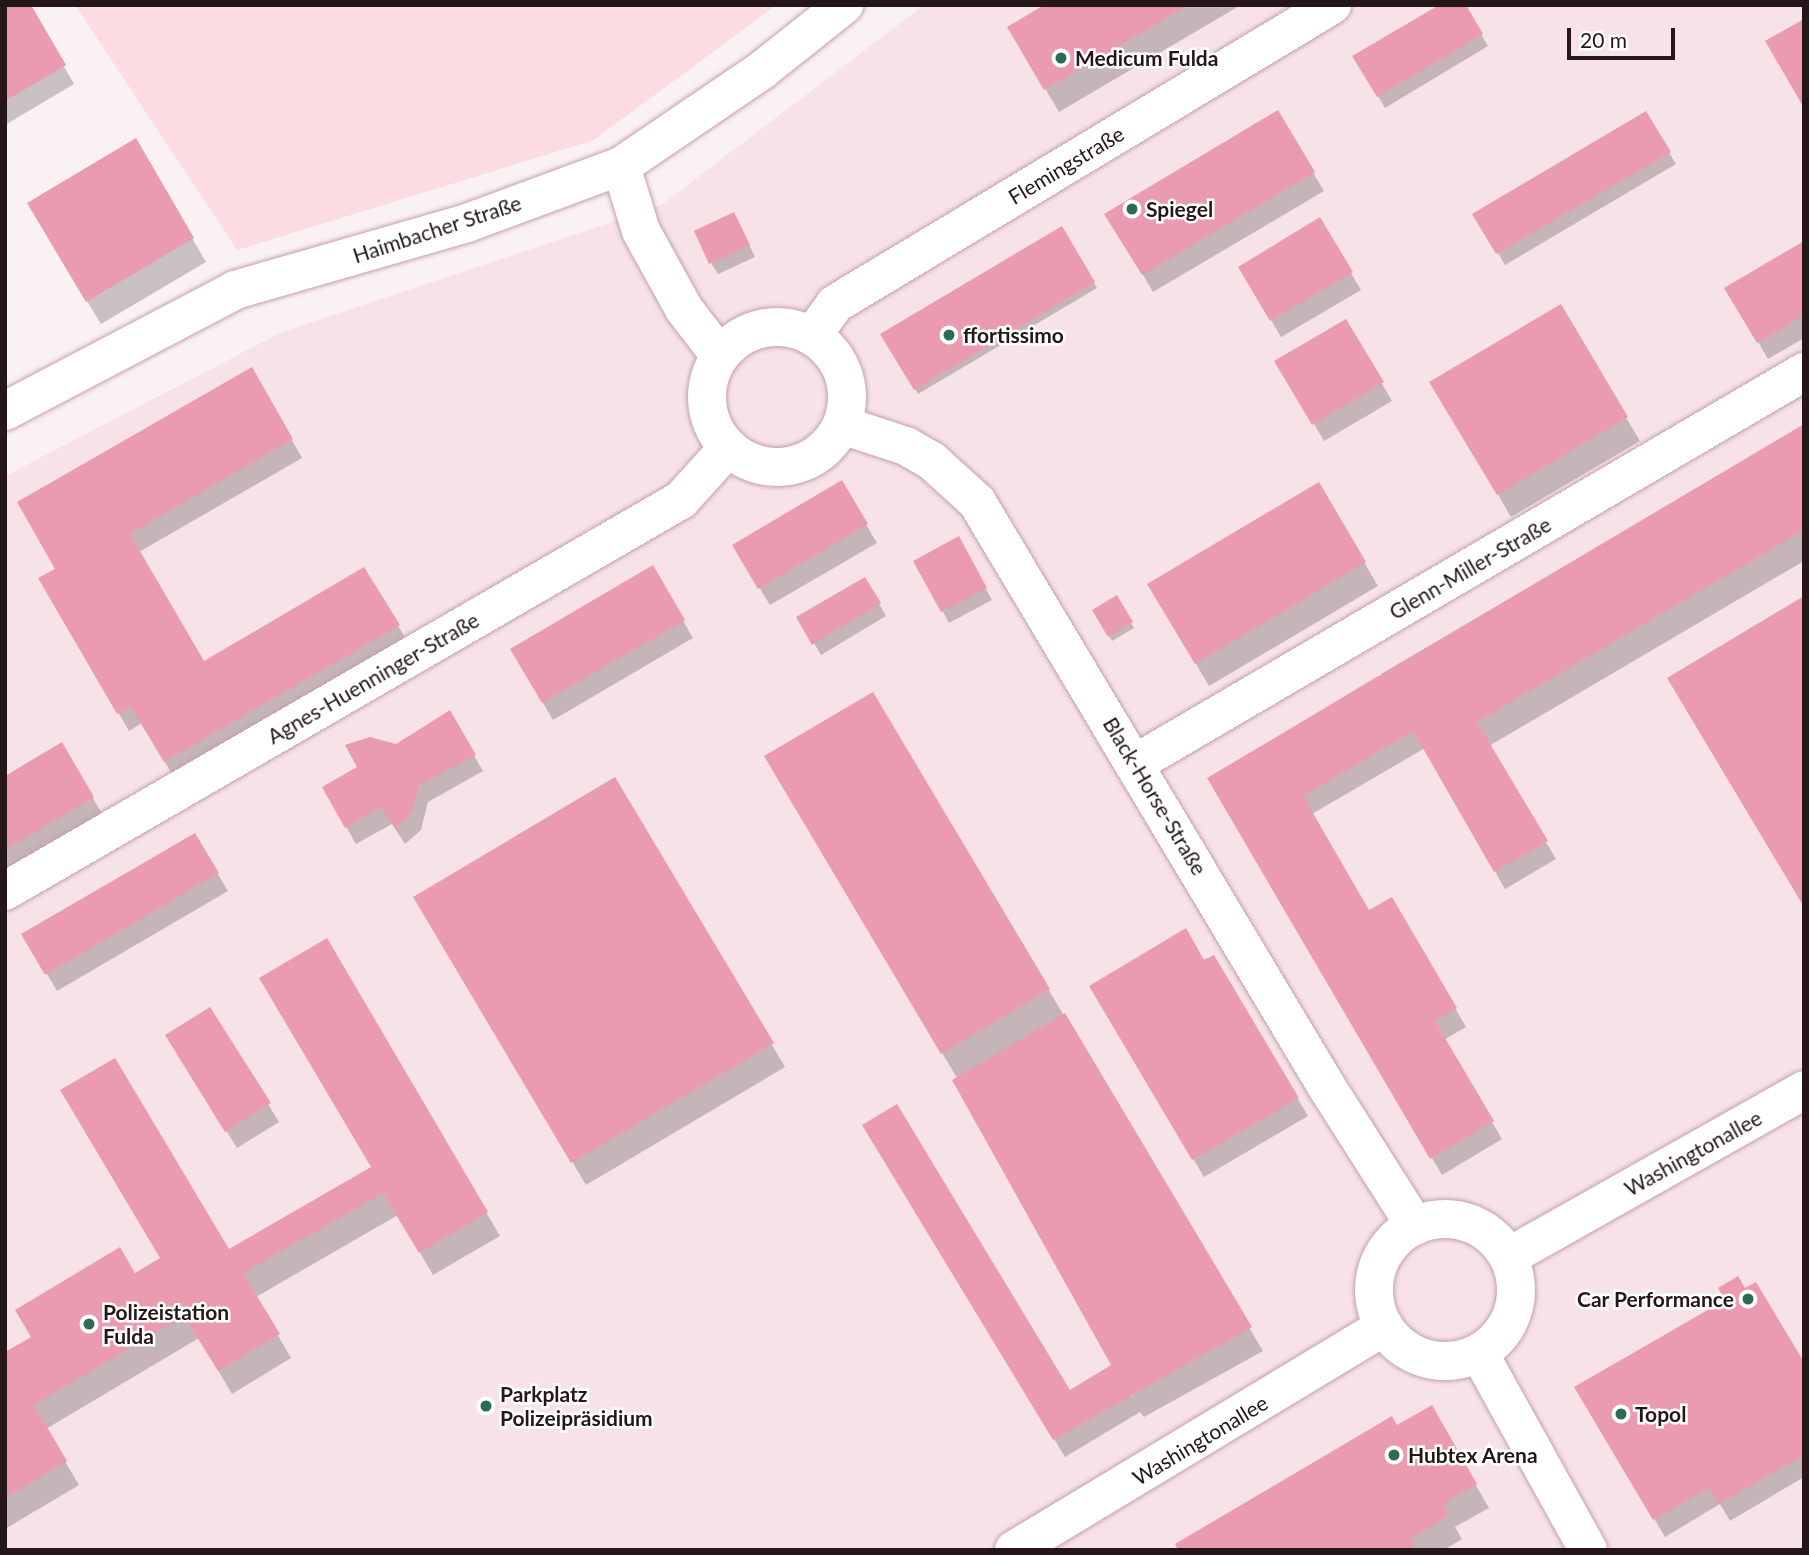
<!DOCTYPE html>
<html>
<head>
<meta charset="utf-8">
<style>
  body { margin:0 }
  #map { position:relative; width:1809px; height:1555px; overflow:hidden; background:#faf1f3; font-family:Lato,sans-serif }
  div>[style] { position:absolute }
  .built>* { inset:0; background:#f7e3e7 }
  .green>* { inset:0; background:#fcdbe2 }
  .shadow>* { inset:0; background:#0003 }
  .building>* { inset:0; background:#ea9baf }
  .roads { filter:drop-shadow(0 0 2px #c6a0a9) drop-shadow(0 0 2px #c6a0a9) }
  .minor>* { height:38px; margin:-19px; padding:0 19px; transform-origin:19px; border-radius:19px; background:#fff }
  .minor>.ring { margin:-19px; padding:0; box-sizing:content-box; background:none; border:38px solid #fff; border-radius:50% }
  .major>* { height:38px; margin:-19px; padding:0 19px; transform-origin:19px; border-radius:19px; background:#fff }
  .dots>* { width:19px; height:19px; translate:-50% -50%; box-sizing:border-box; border:4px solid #fff; border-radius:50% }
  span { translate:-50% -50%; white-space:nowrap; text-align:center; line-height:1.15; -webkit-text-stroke:5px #fff; paint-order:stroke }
  .poi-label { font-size:21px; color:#241619; font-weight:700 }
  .left { translate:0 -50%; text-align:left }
  .right { translate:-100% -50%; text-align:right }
  .street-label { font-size:21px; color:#241619 }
  .frame { position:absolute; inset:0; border:7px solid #241619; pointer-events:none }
  .scale { position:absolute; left:1567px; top:28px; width:108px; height:32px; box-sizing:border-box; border:4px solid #241619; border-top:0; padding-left:9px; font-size:21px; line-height:24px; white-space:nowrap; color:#241619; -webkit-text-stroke:5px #fff; paint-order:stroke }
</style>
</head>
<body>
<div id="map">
  <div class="built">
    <div style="clip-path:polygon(924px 5px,1804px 5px,1804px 1550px,5px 1550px,5px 476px,282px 332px,660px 206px)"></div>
  </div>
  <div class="green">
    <div style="clip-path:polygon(75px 5px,776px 5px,594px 140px,237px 250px)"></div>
  </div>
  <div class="shadow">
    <div style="clip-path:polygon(5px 5px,29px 5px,74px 84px,5px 125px)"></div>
    <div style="clip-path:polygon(1048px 5px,1241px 5px,1059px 112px,1009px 28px)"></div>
    <div style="clip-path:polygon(1464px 5px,1488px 46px,1385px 108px,1355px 57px)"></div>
    <div style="clip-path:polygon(1278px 113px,1324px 191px,1153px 292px,1107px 214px)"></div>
    <div style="clip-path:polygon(1646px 114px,1676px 164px,1505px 265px,1475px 214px)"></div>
    <div style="clip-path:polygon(135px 141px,206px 262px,101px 324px,42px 227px)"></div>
    <div style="clip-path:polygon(1320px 220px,1361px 290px,1281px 337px,1240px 267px)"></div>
    <div style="clip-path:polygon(740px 226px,755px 257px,718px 274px,711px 263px)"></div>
    <div style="clip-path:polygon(1061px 228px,1097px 288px,918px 394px,883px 335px)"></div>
    <div style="clip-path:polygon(1804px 243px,1804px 338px,1768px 359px,1727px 289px)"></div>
    <div style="clip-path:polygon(1560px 307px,1640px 441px,1511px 517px,1432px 382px)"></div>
    <div style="clip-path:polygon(1345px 321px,1392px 401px,1324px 441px,1277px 361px)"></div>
    <div style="clip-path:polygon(251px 369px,302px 458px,139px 552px,203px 663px,364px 570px,409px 644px,175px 779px,142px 723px,129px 731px,41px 579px,57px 569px)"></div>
    <div style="clip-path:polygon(1804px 426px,1804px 561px,1489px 746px,1556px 859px,1505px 889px,1425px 748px,1312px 814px,1369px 913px,1391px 899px,1466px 1027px,1444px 1040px,1502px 1139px,1442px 1175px,1210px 778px,1378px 676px,1385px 681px,1381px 674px)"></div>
    <div style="clip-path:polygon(841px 482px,877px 543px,770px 605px,734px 546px)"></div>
    <div style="clip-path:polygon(1318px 484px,1378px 586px,1209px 686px,1149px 584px)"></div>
    <div style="clip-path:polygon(958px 539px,992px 600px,949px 623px,916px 561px)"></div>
    <div style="clip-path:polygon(653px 568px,693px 638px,553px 720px,512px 650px)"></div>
    <div style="clip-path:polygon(865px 579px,886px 616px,821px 655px,799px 618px)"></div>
    <div style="clip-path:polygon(1116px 598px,1134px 628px,1112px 641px,1094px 611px)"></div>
    <div style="clip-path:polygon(873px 694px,1263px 1351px,1144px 1417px,1140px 1412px,1065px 1457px,875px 1143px,1070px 1392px,1111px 1367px,1135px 1401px,954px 1080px,957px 1078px,767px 757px)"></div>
    <div style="clip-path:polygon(450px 714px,483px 771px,428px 802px,421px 830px,405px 844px,392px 824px,356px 844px,324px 788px)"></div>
    <div style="clip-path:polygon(61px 745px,103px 815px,5px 873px,5px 778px)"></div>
    <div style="clip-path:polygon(615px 779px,785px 1067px,586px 1185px,415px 897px)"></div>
    <div style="clip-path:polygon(194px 835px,228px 891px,57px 991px,24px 935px)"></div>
    <div style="clip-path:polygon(326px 940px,500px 1236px,433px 1275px,398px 1215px,256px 1297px,291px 1358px,232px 1394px,199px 1338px,46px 1429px,79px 1485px,5px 1529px,5px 1354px,134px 1275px,228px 1251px,373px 1168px)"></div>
    <div style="clip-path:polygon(1213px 957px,1308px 1116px,1204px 1177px,1091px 986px)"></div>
    <div style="clip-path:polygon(210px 1009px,279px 1122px,237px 1148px,177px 1053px)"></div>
    <div style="clip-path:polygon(1727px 1301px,1804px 1365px,1804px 1477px,1730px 1521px,1720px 1504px,1665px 1537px,1576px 1387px)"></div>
    <div style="clip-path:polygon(1431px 1408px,1489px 1508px,1455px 1527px,1462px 1539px,1444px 1550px,1180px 1550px)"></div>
  </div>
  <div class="building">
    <div style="clip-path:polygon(5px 5px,31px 5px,66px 65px,5px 101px)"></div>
    <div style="clip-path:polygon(1044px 5px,1188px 5px,1044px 90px,1007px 27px)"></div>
    <div style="clip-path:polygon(1439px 5px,1466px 5px,1483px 34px,1377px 97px,1352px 56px)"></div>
    <div style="clip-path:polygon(1804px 19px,1804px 108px,1765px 41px)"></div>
    <div style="clip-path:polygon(1278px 110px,1315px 172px,1142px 275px,1104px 214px)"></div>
    <div style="clip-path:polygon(1646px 111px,1671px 152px,1496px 254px,1472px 214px)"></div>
    <div style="clip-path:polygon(136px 138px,194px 238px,86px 302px,27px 203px)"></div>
    <div style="clip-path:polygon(734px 212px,750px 245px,709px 264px,694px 231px)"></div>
    <div style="clip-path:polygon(1320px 217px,1353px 272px,1270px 321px,1238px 267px)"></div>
    <div style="clip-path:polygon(1062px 226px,1095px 282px,914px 390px,880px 334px)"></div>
    <div style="clip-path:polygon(1804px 241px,1804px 315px,1757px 343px,1724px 288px)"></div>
    <div style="clip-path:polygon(1561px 304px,1628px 417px,1497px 495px,1429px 382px)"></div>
    <div style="clip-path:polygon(1346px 319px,1384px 382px,1312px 425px,1274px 361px)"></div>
    <div style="clip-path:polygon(252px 367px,293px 439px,130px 534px,204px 661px,364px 567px,400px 625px,164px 762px,131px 707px,117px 714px,38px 578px,55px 569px,17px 502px)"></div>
    <div style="clip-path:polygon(1804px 424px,1804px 530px,1477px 722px,1548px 841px,1494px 872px,1413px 731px,1303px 796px,1369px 910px,1392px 897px,1457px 1008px,1435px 1021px,1494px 1121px,1430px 1159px,1207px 778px)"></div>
    <div style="clip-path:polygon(842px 480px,868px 524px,758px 589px,732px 545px)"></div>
    <div style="clip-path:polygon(1319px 482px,1366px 562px,1195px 664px,1147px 584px)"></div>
    <div style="clip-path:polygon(959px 536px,987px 588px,941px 612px,913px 561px)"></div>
    <div style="clip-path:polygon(653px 565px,685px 620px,542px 703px,510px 649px)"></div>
    <div style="clip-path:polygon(865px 577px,881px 603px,812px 645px,796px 617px)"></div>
    <div style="clip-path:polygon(1117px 595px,1133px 622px,1108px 637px,1092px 610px)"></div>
    <div style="clip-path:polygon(1804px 596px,1804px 907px,1667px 678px)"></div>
    <div style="clip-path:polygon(873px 692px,1050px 989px,941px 1054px,764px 756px)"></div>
    <div style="clip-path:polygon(450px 710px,476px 755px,419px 785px,412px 812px,396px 827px,399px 833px,381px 807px,345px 828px,322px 787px,357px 767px,345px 745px,370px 737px,396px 744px)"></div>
    <div style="clip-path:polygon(62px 742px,94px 797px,5px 850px,5px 776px)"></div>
    <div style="clip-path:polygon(615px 777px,774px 1043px,571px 1163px,413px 897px)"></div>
    <div style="clip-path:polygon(195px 833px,219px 873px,45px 975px,21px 934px)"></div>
    <div style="clip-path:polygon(1186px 928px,1204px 960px,1214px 955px,1299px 1098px,1192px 1160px,1089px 986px)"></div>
    <div style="clip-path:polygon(327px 938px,488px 1212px,419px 1253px,383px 1193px,243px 1273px,280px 1334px,218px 1371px,184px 1316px,34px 1405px,67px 1461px,5px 1498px,5px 1352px,31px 1337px,15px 1310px,120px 1247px,135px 1273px,160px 1258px,60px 1090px,115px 1058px,229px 1249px,371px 1167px,259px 978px)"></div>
    <div style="clip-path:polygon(210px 1007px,271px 1103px,225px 1132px,165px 1035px)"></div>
    <div style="clip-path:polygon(1065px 1013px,1252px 1327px,1053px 1440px,862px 1125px,897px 1104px,1070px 1390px,1111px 1365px,952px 1080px)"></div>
    <div style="clip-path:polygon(1738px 1276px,1745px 1288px,1756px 1282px,1804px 1362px,1804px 1455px,1719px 1504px,1709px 1488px,1653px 1520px,1574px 1387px,1725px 1300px,1718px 1288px)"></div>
    <div style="clip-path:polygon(1432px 1405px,1477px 1484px,1443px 1504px,1450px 1515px,1410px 1539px,1416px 1550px,1178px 1550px,1175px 1544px,1392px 1416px,1397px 1425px)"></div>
  </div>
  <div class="roads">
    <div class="minor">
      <div style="left:621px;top:166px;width:68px;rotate:72.9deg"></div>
      <div style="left:641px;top:231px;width:89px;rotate:61.1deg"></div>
      <div style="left:684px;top:309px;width:59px;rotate:52.5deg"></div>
      <div class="ring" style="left:707px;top:327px;width:102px;height:102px"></div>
      <div style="left:812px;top:336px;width:39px;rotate:-54deg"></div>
      <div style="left:835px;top:304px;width:580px;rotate:-31.03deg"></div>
      <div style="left:842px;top:425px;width:67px;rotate:18.2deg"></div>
      <div style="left:906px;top:446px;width:30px;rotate:30deg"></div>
      <div style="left:932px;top:461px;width:61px;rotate:42.3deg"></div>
      <div style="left:977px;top:502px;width:678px;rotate:59.12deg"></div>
      <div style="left:1325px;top:1084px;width:168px;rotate:57.6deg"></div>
      <div style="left:1136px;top:763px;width:774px;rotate:-30.34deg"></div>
      <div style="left:5px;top:891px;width:781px;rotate:-30.05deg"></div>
      <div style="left:681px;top:500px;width:70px;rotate:-47.9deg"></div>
      <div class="ring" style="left:1374px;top:1219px;width:104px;height:104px"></div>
      <div style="left:1508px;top:1257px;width:340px;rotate:-29.4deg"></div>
      <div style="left:1479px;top:1353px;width:225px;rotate:61deg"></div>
      <div style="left:1014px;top:1550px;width:432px;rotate:-31.1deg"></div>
    </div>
    <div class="major">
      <div style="left:5px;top:411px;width:260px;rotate:-27.7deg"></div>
      <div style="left:235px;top:290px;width:241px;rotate:-16.1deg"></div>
      <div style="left:467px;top:223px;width:164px;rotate:-20.3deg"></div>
      <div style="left:621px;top:166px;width:171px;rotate:-34.2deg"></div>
      <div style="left:762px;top:70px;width:105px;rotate:-38.4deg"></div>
    </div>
  </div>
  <div class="dots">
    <div style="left:1061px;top:58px;background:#2b6b58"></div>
    <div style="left:1132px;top:209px;background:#2b6b58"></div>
    <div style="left:949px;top:335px;background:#2b6b58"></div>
    <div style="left:1748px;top:1299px;background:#2b6b58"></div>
    <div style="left:89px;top:1324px;background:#2b6b58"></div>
    <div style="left:486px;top:1406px;background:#2b6b58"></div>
    <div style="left:1621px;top:1414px;background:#2b6b58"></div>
    <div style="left:1394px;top:1455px;background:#2b6b58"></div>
  </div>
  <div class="poi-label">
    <span class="left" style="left:1075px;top:58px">Medicum Fulda</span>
    <span class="left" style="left:1146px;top:209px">Spiegel</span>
    <span class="left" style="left:963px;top:335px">ffortissimo</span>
    <span class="right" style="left:1734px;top:1299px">Car Performance</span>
    <span class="left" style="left:103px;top:1324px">Polizeistation<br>Fulda</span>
    <span class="left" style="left:500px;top:1406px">Parkplatz<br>Polizeipräsidium</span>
    <span class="left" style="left:1635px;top:1414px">Topol</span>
    <span class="left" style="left:1408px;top:1455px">Hubtex Arena</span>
  </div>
  <div class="street-label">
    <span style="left:1066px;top:165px;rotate:-31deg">Flemingstraße</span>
    <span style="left:437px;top:229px;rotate:-18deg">Haimbacher Straße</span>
    <span style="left:1470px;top:568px;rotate:-30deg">Glenn-Miller-Straße</span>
    <span style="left:373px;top:678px;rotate:-30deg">Agnes-Huenninger-Straße</span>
    <span style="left:1155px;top:796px;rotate:59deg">Black-Horse-Straße</span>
    <span style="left:1693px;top:1153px;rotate:-29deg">Washingtonallee</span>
    <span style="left:1200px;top:1440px;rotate:-31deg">Washingtonallee</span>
  </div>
  <div class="frame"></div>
  <div class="scale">20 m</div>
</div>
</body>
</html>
